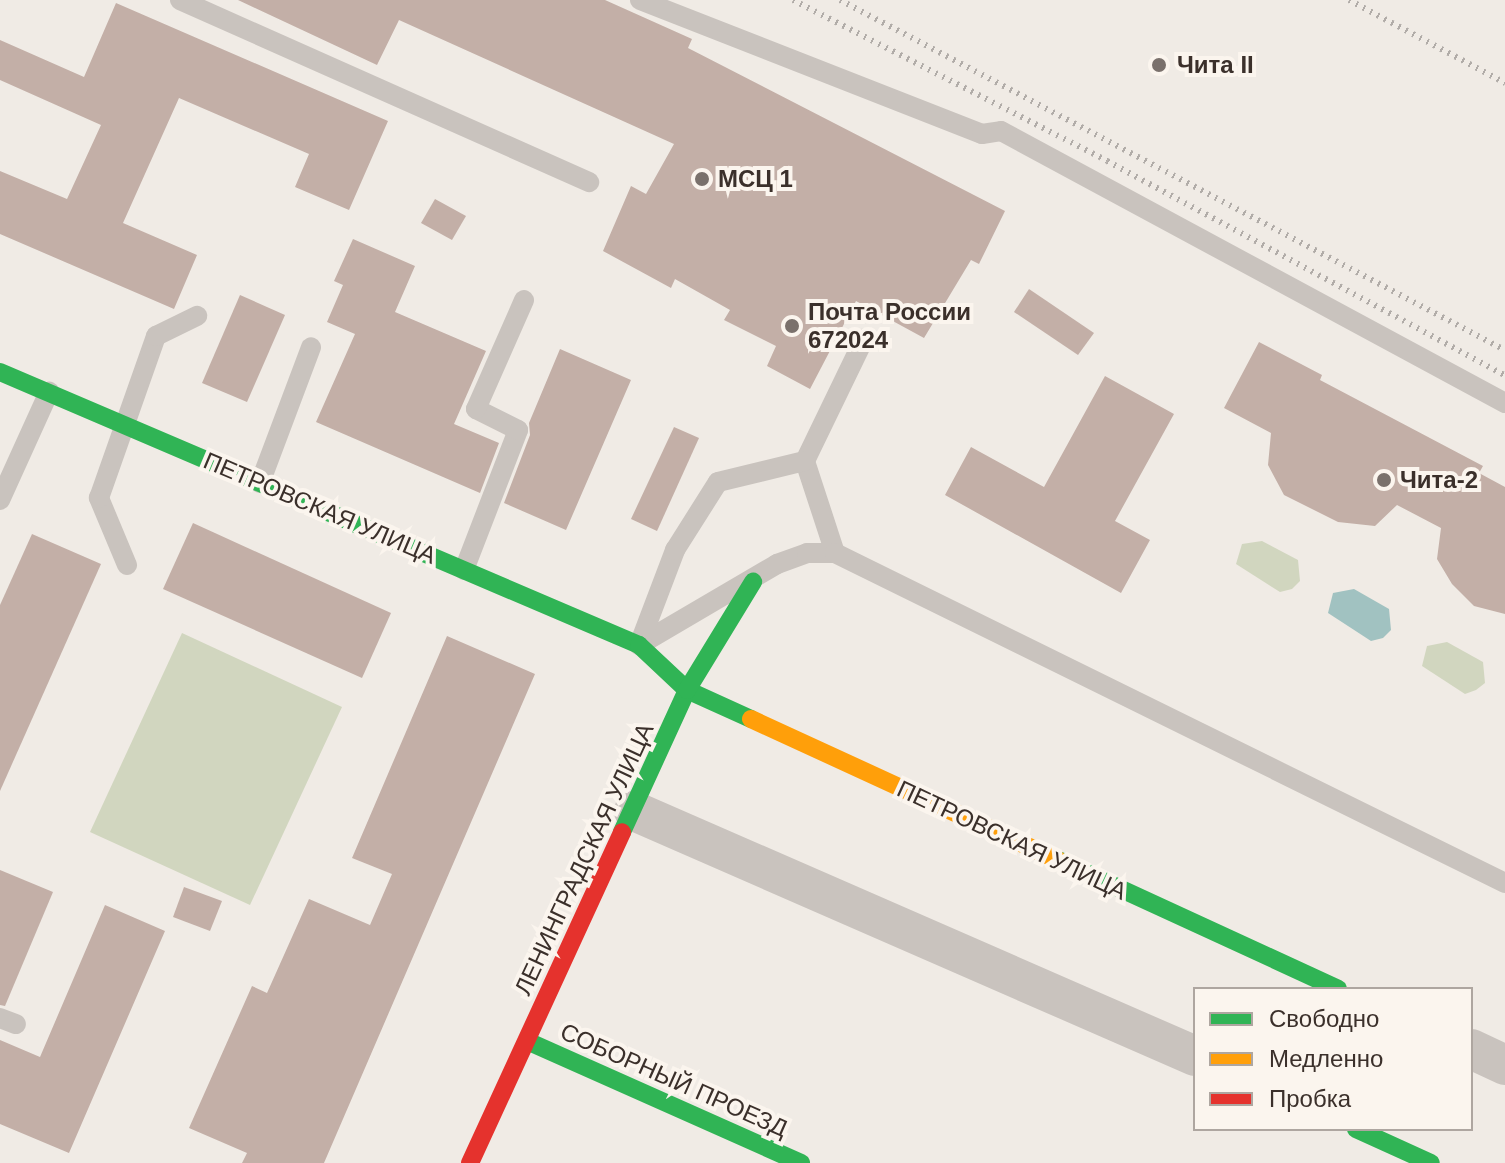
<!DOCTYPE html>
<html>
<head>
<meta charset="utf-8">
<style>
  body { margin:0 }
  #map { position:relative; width:1505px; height:1163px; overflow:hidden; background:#f0ebe5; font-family:Arial,sans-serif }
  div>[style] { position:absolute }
  .green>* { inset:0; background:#d1d6bf }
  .water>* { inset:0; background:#a1c2c1 }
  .building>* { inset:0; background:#c3afa7 }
  .lane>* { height:20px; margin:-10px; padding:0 10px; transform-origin:10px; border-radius:10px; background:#c9c3be }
  .street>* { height:40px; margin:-20px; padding:0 20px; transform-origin:20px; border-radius:20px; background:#c9c3be }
  .fast>* { height:18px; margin:-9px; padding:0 9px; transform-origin:9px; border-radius:9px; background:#30b455 }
  .slow>* { height:18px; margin:-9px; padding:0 9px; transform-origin:9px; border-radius:9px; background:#ff9f0a }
  .jam>* { height:18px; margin:-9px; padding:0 9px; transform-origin:9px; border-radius:9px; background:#e5322d }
  .rail>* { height:6px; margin-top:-3px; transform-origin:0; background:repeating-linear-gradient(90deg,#b1aca8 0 2px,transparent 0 8px) }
  .dots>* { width:22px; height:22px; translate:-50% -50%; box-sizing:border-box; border:4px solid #fbf5ee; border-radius:50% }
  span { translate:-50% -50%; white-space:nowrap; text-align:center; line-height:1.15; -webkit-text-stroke:8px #fbf5ee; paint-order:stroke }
  .poi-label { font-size:24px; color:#3b302b; font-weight:700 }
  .left { translate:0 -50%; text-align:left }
  .street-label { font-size:24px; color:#3b302b }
  .legend { position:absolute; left:1193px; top:987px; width:280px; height:144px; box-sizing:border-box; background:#fbf5ee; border:2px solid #aea6a0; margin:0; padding:10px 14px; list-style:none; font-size:24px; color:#3b302b }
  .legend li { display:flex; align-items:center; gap:16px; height:40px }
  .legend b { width:40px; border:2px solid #aea6a0 }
</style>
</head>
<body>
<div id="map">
  <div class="green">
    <div style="clip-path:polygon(1262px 541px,1298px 560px,1300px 581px,1292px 589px,1280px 592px,1236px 564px,1242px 544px)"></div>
    <div style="clip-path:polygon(182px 633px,342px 707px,250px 905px,90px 832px)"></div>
    <div style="clip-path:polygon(1447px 642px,1483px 662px,1485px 683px,1476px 690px,1465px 694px,1422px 666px,1427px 646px)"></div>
  </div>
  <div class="water">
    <div style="clip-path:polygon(1354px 589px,1389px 609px,1391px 630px,1383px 638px,1371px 641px,1328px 613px,1333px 593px)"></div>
  </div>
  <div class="building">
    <div style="clip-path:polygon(238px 0,605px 0,692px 39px,688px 48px,1005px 211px,979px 264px,971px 260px,924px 338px,856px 301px,810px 389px,767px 366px,776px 346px,724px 320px,730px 310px,675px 279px,671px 288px,603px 251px,631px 186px,646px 194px,674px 144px,399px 20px,377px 65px)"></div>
    <div style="clip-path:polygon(116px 3px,388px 121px,349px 210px,295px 187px,309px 154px,179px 98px,123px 223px,197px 255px,174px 309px,0 234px,0 171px,67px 199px,101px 125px,0 80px,0 40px,84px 77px)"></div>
    <div style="clip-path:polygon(435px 199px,466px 216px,452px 240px,421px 223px)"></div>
    <div style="clip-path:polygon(353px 239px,415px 266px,395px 312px,486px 351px,454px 424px,499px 443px,480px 493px,316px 422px,355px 334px,327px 322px,343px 285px,334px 281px)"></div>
    <div style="clip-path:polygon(1029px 289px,1094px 333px,1078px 355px,1014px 312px)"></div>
    <div style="clip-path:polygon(240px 295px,285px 315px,247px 402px,202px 383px)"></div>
    <div style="clip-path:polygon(1259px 342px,1322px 375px,1320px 380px,1483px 466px,1479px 473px,1505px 487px,1505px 614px,1474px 606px,1452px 584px,1437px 559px,1441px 528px,1397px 505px,1375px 526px,1338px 522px,1284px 495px,1268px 465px,1271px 433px,1224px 408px)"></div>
    <div style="clip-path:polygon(560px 349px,631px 380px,566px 530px,504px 503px,530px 435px,529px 423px)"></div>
    <div style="clip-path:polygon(1105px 376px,1174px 414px,1115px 521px,1150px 540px,1121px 593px,945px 495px,971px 447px,1044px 487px)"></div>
    <div style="clip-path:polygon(674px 427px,699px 438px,657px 531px,631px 519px)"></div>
    <div style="clip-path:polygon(193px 523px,391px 613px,362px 678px,163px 589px)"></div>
    <div style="clip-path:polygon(32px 534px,101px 564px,0 791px,0 605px)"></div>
    <div style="clip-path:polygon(447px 636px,535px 674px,324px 1163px,242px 1163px,247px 1153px,189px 1128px,252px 986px,267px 993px,309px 899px,370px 925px,392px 874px,352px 858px)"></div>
    <div style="clip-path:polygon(0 870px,53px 892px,5px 1006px,0 1005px)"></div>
    <div style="clip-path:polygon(184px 887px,222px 901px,210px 931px,173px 917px)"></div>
    <div style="clip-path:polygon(105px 905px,165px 931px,69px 1153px,0 1124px,0 1040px,40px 1057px)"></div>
  </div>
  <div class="lane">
    <div style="left:180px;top:0;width:448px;rotate:24deg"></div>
    <div style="left:640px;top:0;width:367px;rotate:21.4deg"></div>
    <div style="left:982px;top:134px;width:19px;rotate:-9deg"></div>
    <div style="left:1001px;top:131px;width:573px;rotate:28.35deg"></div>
    <div style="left:260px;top:483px;width:145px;rotate:-69.4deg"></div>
    <div style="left:0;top:500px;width:119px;rotate:-65.6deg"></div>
    <div style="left:835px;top:553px;width:97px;rotate:-108.1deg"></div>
    <div style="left:805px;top:461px;width:136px;rotate:-64.2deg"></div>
    <div style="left:127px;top:565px;width:73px;rotate:-112.7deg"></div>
    <div style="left:99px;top:498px;width:172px;rotate:-70.6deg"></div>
    <div style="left:156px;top:336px;width:46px;rotate:-26deg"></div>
    <div style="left:464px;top:570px;width:150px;rotate:-68.9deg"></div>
    <div style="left:518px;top:430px;width:47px;rotate:-153.4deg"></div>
    <div style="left:476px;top:409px;width:119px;rotate:-66.2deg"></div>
    <div style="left:639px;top:645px;width:160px;rotate:-30.4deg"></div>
    <div style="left:777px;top:564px;width:32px;rotate:-20deg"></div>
    <div style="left:807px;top:553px;width:28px"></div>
    <div style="left:835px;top:553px;width:747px;rotate:26.22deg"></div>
    <div style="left:639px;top:645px;width:102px;rotate:-69.2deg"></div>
    <div style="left:675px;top:550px;width:80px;rotate:-57.7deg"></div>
    <div style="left:718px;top:482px;width:89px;rotate:-13.6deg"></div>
    <div style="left:0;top:1018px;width:17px;rotate:21deg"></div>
  </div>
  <div class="street">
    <div style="left:634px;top:811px;width:612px;rotate:23.59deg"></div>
    <div style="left:1471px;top:1049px;width:38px;rotate:25deg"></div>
  </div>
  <div class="fast">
    <div style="left:0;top:372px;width:695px;rotate:23.13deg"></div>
    <div style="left:639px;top:645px;width:66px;rotate:43.2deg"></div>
    <div style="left:687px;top:690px;width:70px;rotate:24.4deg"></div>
    <div style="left:622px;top:832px;width:156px;rotate:-65.4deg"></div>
    <div style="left:687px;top:690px;width:127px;rotate:-58.6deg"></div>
    <div style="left:1058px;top:860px;width:308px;rotate:24.7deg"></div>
    <div style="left:527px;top:1041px;width:300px;rotate:24deg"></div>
    <div style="left:1356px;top:1129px;width:82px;rotate:24.4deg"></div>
  </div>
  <div class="slow">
    <div style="left:751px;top:719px;width:338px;rotate:24.7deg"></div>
  </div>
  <div class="jam">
    <div style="left:470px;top:1163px;width:364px;rotate:-65.3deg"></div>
  </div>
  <div class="rail">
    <div style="left:793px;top:0;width:353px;rotate:27.1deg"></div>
    <div style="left:1107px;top:161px;width:452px;rotate:28.3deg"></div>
    <div style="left:840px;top:0;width:751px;rotate:27.76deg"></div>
    <div style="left:1349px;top:0;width:177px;rotate:28deg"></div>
  </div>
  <div class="dots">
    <div style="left:1159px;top:65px;background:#7a716c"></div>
    <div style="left:702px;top:179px;background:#7a716c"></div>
    <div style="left:792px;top:326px;background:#7a716c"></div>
    <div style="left:1384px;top:480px;background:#7a716c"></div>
  </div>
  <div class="poi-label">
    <span class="left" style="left:1177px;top:65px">Чита II</span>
    <span class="left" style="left:718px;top:179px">МСЦ 1</span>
    <span class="left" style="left:808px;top:326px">Почта России<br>672024</span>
    <span class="left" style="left:1400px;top:480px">Чита-2</span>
  </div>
  <div class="street-label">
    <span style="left:320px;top:508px;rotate:23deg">ПЕТРОВСКАЯ УЛИЦА</span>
    <span style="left:1012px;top:840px;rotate:25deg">ПЕТРОВСКАЯ УЛИЦА</span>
    <span style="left:584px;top:859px;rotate:-65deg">ЛЕНИНГРАДСКАЯ УЛИЦА</span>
    <span style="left:674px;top:1080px;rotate:24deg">СОБОРНЫЙ ПРОЕЗД</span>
  </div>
  <ul class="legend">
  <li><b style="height:10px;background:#30b455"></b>Свободно</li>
  <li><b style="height:10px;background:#ff9f0a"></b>Медленно</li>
  <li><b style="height:10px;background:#e5322d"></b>Пробка</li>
  </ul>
</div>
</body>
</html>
